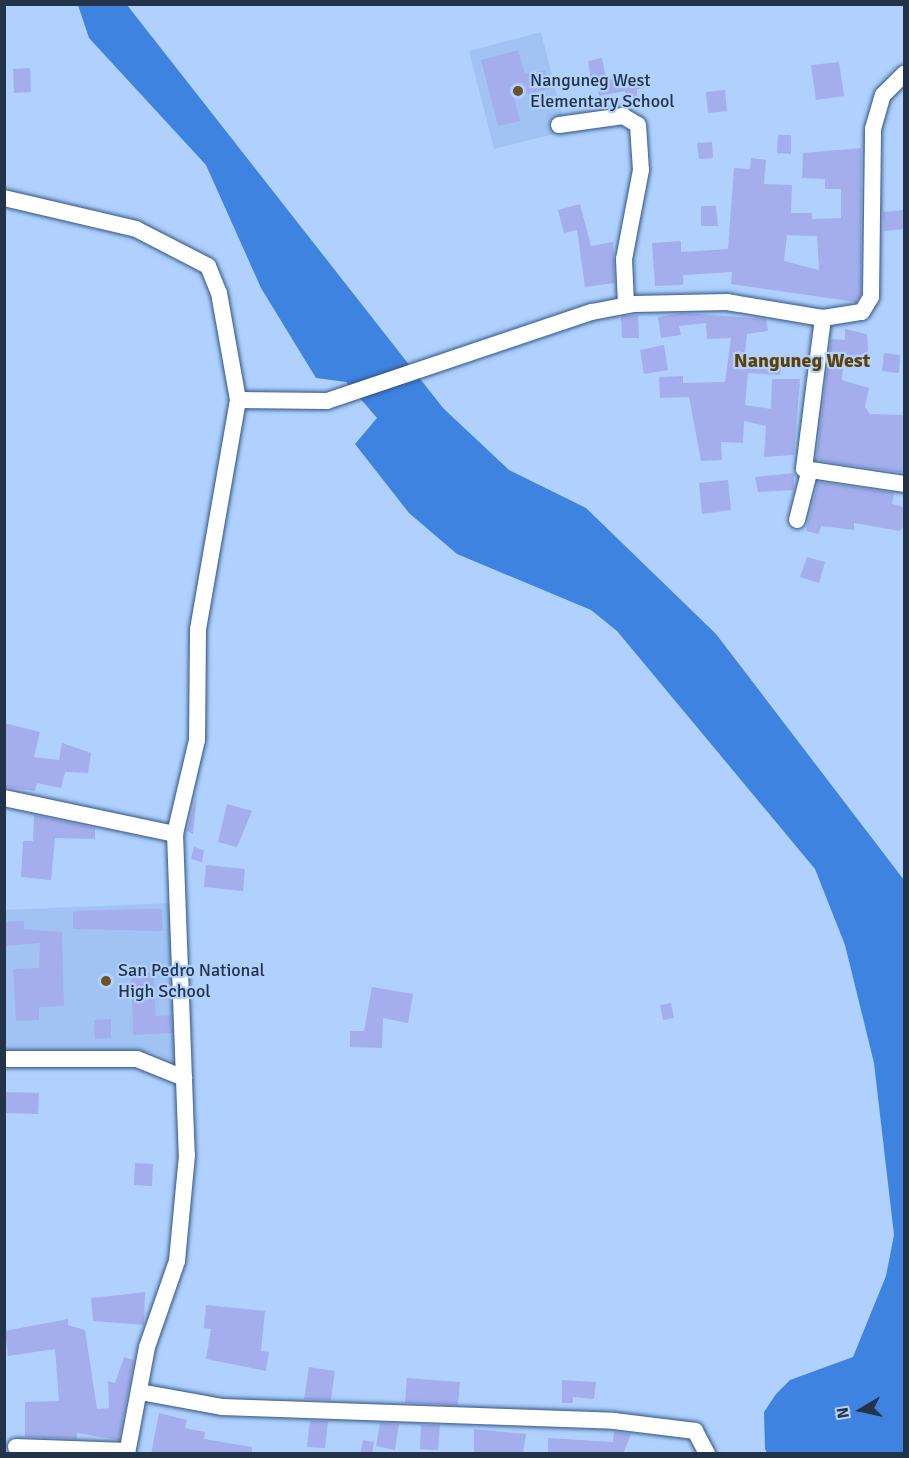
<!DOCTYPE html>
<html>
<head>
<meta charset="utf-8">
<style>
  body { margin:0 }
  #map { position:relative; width:909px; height:1458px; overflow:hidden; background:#b0d1fe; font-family:Signika,sans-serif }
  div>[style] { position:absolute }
  .built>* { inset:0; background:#a1c3f4 }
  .water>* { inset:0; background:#3f83e0 }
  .building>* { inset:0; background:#a4aeed }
  .roads { filter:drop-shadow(0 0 2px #315484) drop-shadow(0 0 2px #315484) }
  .minor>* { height:16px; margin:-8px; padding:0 8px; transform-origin:8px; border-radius:8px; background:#fff }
  .dots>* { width:16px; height:16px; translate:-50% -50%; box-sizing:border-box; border:3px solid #b0d1fe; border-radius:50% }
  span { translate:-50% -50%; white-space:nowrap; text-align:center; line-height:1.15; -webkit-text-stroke:4.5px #b0d1fe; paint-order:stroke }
  .poi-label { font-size:18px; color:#233349 }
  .left { translate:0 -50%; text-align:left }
  .neighbourhood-label { font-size:20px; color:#5e4005; font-weight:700 }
  .frame { position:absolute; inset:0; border:6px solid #233349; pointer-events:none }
  .north { position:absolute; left:831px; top:1380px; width:60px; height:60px; -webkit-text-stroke:4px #b0d1fe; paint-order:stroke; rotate:261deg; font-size:16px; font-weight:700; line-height:24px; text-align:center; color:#233349 }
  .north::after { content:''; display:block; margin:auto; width:21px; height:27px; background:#233349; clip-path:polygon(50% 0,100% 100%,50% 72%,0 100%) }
</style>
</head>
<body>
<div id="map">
  <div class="built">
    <div style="clip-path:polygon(541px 32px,566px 131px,494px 149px,469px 51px)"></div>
    <div style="clip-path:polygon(171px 903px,178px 1064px,155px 1052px,5px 1053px,5px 910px)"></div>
  </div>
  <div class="water">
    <div style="clip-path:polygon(78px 5px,127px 5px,443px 408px,509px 470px,586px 508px,716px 634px,904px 880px,904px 1453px,768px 1454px,765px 1449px,764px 1412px,776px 1394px,790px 1380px,853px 1357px,886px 1276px,894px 1235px,874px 1063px,845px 945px,815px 869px,617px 631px,591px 610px,457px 554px,409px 513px,355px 444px,377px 418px,346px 382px,316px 378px,261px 288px,206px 165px,89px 38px)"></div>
  </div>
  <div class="building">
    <div style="clip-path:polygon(518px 50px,525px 74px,545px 70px,549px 89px,514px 97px,520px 121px,498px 126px,481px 60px)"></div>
    <div style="clip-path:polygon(602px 58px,606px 79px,591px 81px,588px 61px)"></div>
    <div style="clip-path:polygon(839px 62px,844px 96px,816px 100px,811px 65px)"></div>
    <div style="clip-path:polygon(30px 68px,31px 92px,14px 93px,13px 69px)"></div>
    <div style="clip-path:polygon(612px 79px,644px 83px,645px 88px,637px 89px,637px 99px,625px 98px,625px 91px,599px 96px,597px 82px)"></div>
    <div style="clip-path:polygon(725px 90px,727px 111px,708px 113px,706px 92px)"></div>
    <div style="clip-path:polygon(778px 135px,791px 135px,791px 154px,777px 153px)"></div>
    <div style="clip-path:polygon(712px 142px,713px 158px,699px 159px,697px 143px)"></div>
    <div style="clip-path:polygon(evenodd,861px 148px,861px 294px,856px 302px,731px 284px,732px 272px,683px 275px,683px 285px,655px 286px,652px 243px,681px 241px,681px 252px,728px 249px,734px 168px,750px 169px,751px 158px,766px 160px,764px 184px,792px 185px,791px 213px,812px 213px,812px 219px,841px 218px,841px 189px,825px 189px,825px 179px,802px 178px,803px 153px,861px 148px,787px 235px,817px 236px,819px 270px,784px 261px,787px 235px)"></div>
    <div style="clip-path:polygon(580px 204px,591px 246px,613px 242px,615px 283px,585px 287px,577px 230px,564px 233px,558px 210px)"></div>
    <div style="clip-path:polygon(701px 206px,716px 206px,718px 226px,701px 226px)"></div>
    <div style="clip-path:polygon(904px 210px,904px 229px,884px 231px,883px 212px)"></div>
    <div style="clip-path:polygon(683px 313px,766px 319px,768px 331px,747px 334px,744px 361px,781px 364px,780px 375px,748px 373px,745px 405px,771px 409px,772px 379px,800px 379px,794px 455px,764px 457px,766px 426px,744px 421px,743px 443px,721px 442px,722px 460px,701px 461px,689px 397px,660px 398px,659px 377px,683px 376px,683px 383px,725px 382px,731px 338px,707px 339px,706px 323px,679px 326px,681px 335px,661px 338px,658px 317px)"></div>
    <div style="clip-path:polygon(638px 315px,639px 338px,622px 338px,621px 317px)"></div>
    <div style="clip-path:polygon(845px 329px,867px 334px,868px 349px,866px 360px,844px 357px,842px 380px,869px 388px,865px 407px,870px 414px,904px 415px,904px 473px,816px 460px,831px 339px,845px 340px)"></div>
    <div style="clip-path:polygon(664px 345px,668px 370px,644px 374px,640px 350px)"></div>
    <div style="clip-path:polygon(884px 353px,900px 355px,899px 373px,882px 371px)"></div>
    <div style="clip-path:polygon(794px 473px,794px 490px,758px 492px,755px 477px)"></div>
    <div style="clip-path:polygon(728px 480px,731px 510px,702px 514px,699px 483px)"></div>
    <div style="clip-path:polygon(818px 482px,894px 493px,892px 504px,904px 507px,904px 526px,900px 531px,854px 523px,854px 530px,821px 526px,819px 534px,806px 531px)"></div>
    <div style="clip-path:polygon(807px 557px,825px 562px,819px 583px,800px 577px)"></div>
    <div style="clip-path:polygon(4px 723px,40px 732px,34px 757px,59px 760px,62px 743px,91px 753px,88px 773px,65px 772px,61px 788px,37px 783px,35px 791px,4px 787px)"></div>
    <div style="clip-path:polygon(197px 794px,193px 834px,187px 831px)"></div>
    <div style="clip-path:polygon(227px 804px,252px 811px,237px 847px,218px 842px)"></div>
    <div style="clip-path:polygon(34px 815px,95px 828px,95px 839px,55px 838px,51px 880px,21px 877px,23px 841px,33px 841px)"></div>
    <div style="clip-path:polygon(194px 847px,204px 850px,202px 862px,191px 859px)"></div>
    <div style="clip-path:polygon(206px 865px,245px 869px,243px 891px,204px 887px)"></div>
    <div style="clip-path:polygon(132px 909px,162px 909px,163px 931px,73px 929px,73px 911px)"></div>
    <div style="clip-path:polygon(24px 921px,24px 929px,62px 932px,64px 1006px,39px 1007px,39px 1020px,16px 1021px,13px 969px,39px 968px,40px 943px,5px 946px,4px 922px)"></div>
    <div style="clip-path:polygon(154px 973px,156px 1016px,171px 1015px,172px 1033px,133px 1035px,131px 974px)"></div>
    <div style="clip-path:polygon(372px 987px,413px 994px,408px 1023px,383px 1018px,382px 1048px,350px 1047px,350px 1031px,364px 1031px)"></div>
    <div style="clip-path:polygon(671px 1003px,674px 1018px,663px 1020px,660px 1005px)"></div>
    <div style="clip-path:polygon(111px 1019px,111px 1038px,95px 1039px,94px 1020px)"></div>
    <div style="clip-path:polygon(4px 1092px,39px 1093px,38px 1114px,4px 1113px)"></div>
    <div style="clip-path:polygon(135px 1163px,153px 1164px,152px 1186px,134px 1185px)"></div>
    <div style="clip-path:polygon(145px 1292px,144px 1325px,93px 1321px,91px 1298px)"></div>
    <div style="clip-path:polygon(206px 1305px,265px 1311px,261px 1351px,269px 1352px,266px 1371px,206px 1359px,211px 1329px,204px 1328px)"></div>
    <div style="clip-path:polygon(68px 1319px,68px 1325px,85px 1330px,97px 1409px,109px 1408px,108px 1381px,115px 1383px,124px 1357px,134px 1360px,119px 1440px,77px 1433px,77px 1439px,25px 1437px,25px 1402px,59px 1401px,55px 1349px,8px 1356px,5px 1331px)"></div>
    <div style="clip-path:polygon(309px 1367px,335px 1371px,331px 1400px,304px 1399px)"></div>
    <div style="clip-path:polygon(407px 1378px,460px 1382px,458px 1405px,405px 1403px)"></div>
    <div style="clip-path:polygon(562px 1380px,596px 1382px,594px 1399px,573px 1397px,573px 1403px,562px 1403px)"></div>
    <div style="clip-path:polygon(159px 1413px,187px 1420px,185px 1428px,205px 1432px,204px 1439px,252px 1447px,252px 1454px,151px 1454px)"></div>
    <div style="clip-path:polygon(310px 1421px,328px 1421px,325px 1448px,307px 1447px)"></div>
    <div style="clip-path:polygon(380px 1423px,399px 1424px,395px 1450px,376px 1446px)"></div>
    <div style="clip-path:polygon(421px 1425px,440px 1425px,438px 1450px,420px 1449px)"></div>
    <div style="clip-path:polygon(474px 1429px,526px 1434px,523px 1454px,474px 1454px)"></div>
    <div style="clip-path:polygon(614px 1432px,631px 1434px,623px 1454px,548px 1454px,548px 1438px,613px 1442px)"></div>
    <div style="clip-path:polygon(363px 1440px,374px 1442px,372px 1454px,360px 1454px)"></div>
  </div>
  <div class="roads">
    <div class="minor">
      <div style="left:559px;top:125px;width:65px;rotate:-8deg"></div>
      <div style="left:623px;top:116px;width:17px;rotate:31deg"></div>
      <div style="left:638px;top:125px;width:45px;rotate:86.2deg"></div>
      <div style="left:641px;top:170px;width:91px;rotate:100.8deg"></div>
      <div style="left:624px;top:259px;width:46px;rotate:87.5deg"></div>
      <div style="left:4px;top:198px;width:136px;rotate:13.2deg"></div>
      <div style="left:136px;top:229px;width:81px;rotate:27.2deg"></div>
      <div style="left:208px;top:266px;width:29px;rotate:68deg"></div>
      <div style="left:219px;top:293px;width:109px;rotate:79.9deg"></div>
      <div style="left:238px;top:400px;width:233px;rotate:99.9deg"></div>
      <div style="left:198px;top:630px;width:110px;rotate:90.5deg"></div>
      <div style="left:197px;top:740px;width:97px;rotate:103.2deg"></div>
      <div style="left:175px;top:834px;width:321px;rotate:87.9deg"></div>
      <div style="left:187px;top:1155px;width:106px;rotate:95.4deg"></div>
      <div style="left:177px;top:1261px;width:91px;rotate:109.2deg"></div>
      <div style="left:147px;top:1347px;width:109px;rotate:100.6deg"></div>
      <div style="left:823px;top:318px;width:152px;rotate:97.2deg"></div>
      <div style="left:804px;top:469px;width:101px;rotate:8.5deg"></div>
      <div style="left:238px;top:400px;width:89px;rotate:0.6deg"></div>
      <div style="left:327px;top:401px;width:280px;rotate:-18.6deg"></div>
      <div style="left:592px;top:312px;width:43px;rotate:-10.8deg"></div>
      <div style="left:634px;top:304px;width:93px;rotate:-1.2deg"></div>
      <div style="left:727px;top:302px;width:97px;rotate:9.5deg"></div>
      <div style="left:823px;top:318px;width:39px;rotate:-9deg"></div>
      <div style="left:862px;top:312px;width:17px;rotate:-59deg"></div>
      <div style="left:871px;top:297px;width:168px;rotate:-89.3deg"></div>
      <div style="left:873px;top:129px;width:35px;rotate:-74deg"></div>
      <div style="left:883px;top:95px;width:30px;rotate:-45deg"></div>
      <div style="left:797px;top:520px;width:49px;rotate:-75.7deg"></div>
      <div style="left:4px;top:798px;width:175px;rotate:11.9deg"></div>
      <div style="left:4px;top:1059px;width:133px"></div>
      <div style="left:137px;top:1059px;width:51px;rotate:22deg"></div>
      <div style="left:140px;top:1392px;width:83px;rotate:10.4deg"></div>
      <div style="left:222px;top:1407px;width:392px;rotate:2deg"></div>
      <div style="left:614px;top:1421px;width:82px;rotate:7deg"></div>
      <div style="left:695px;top:1431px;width:26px;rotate:62deg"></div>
      <div style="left:16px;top:1447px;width:111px;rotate:2.1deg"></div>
    </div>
  </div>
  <div class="dots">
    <div style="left:518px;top:91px;background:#6e5225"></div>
    <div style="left:106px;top:981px;background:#6e5225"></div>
  </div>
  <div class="poi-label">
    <span class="left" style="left:530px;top:91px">Nanguneg West<br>Elementary School</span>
    <span class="left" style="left:118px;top:981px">San Pedro National<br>High School</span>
  </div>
  <div class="neighbourhood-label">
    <span style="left:802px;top:360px">Nanguneg West</span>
  </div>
  <div class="frame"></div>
  <div class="north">N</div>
</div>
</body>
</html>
